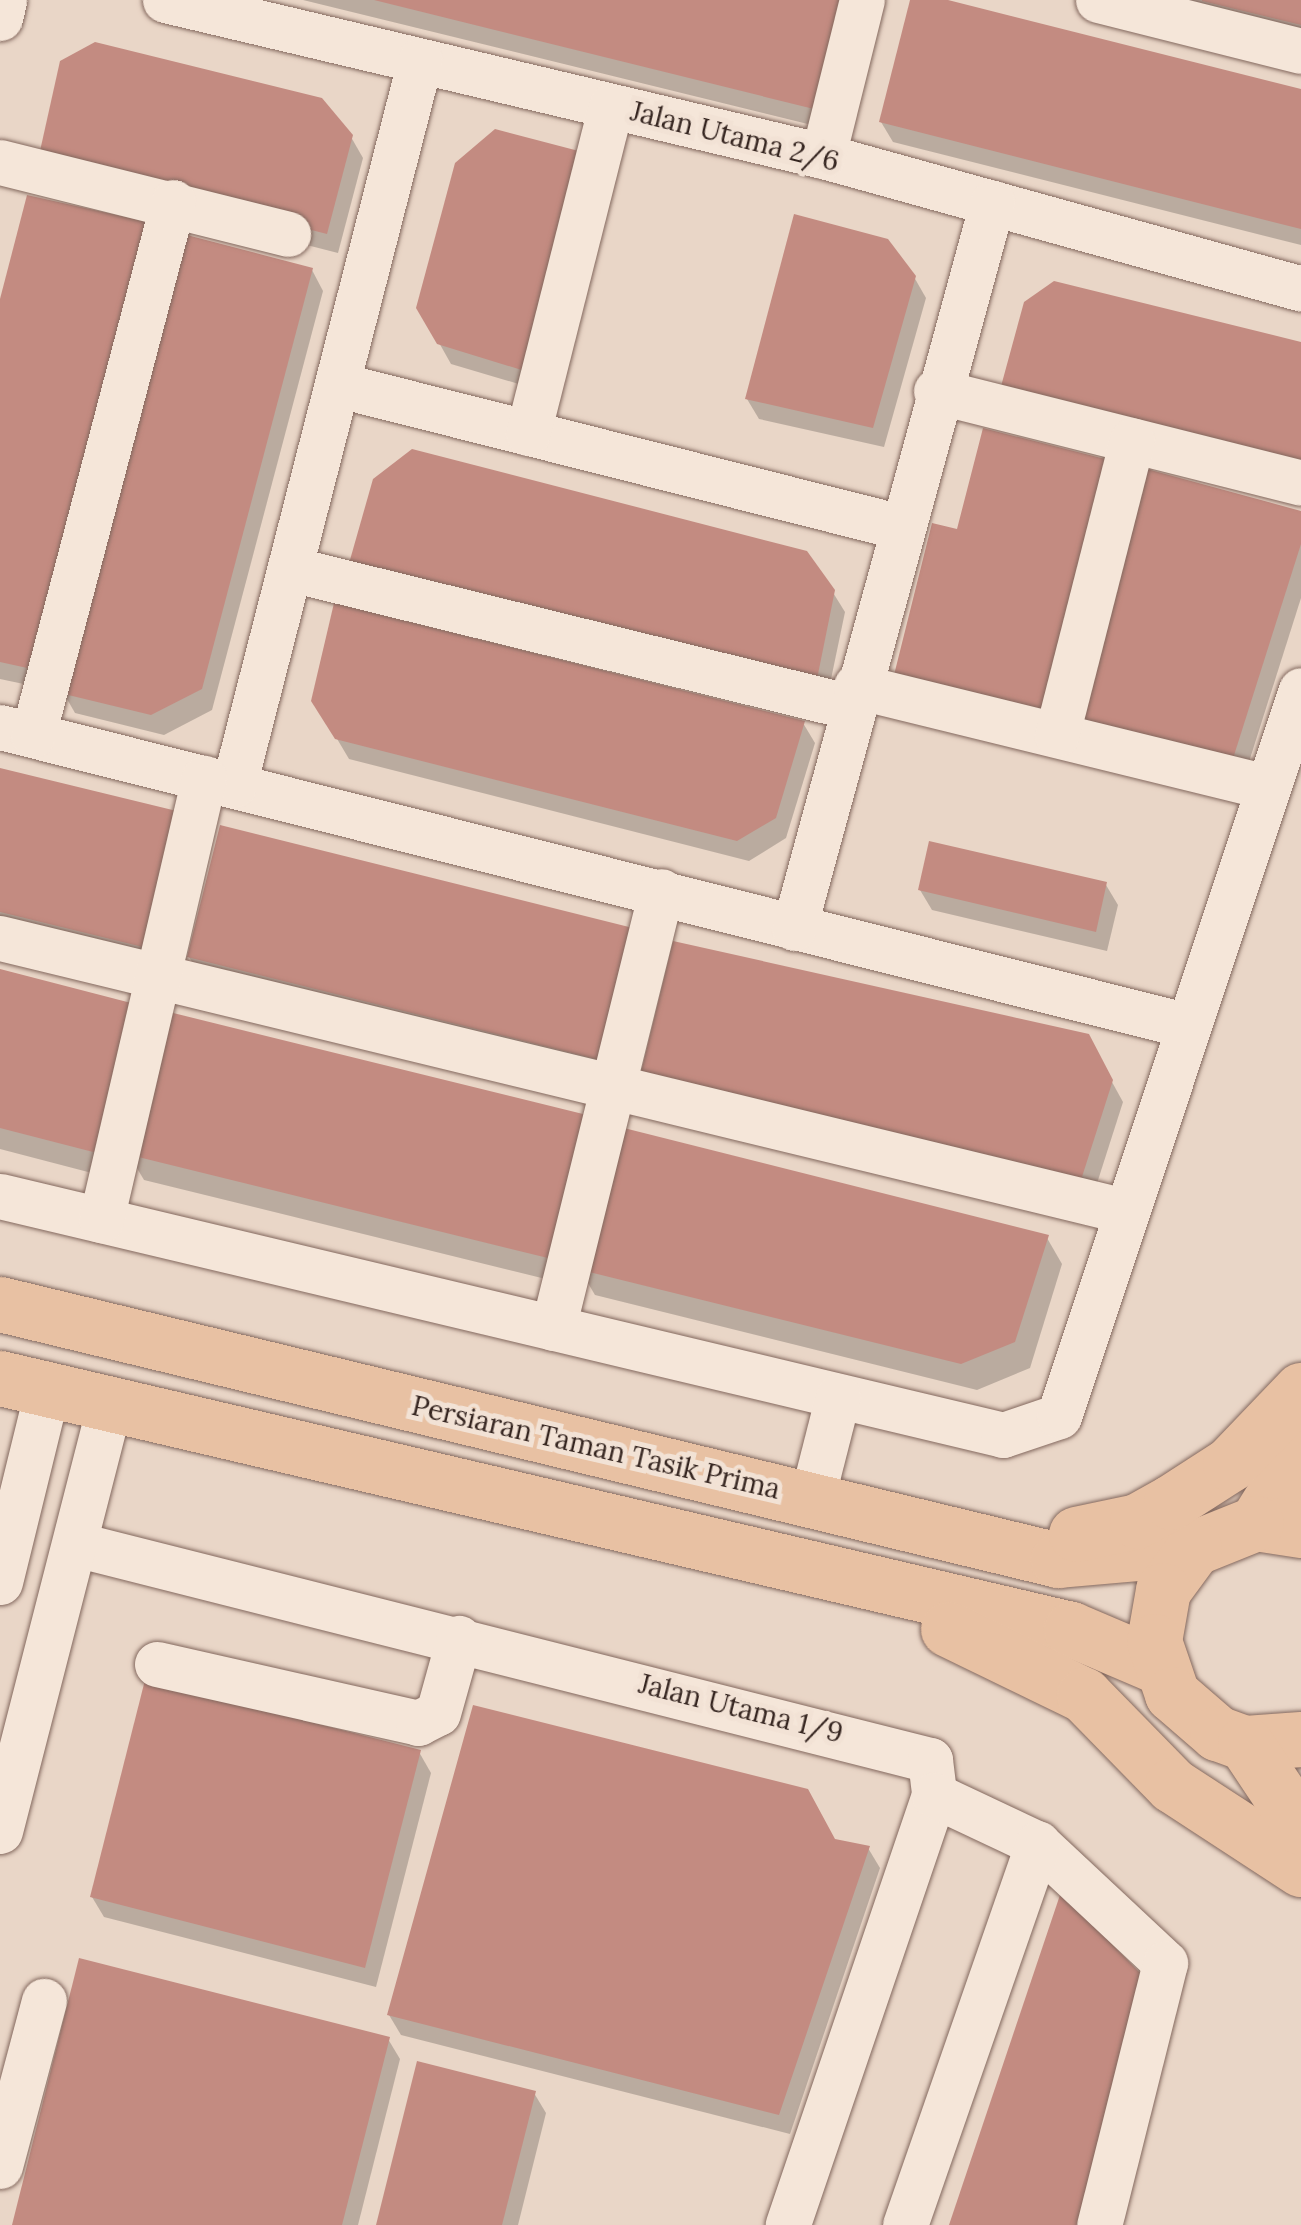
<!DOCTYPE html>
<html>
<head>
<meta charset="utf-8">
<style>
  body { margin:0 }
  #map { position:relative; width:1301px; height:2225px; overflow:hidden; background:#e9d6c7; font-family:Lora,serif }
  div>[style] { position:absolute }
  .shadow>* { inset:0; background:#0003 }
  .building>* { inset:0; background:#c38b81 }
  .roads { filter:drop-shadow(0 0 2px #83685e) drop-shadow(0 0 2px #83685e) }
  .minor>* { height:45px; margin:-22.5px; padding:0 22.5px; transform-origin:22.5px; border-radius:22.5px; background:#f5e6d9 }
  .major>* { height:55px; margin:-27.5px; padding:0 27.5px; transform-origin:27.5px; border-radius:27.5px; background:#e8c1a3 }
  span { translate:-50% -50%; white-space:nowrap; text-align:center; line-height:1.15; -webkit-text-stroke:10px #f2e2d5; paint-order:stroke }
  .street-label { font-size:28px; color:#352520 }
</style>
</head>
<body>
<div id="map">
  <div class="shadow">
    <div style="clip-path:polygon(303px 0,860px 0,828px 129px)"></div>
    <div style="clip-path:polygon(912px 0,1301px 92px,1301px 245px,893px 142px,881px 122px)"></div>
    <div style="clip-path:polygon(1127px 0,1301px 0,1301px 42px)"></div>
    <div style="clip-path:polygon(351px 137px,363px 158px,338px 253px,52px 180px)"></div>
    <div style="clip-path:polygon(593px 157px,549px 393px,451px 364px,419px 307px)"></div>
    <div style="clip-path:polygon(312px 270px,323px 291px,212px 710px,164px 735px,75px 713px,63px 692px)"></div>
    <div style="clip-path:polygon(914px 277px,926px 298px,884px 447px,759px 419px,747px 399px)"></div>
    <div style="clip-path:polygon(0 309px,52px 690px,0 679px)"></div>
    <div style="clip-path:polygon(1301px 514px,1301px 598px,1241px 787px,1095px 749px)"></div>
    <div style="clip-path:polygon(832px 591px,845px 612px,825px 708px,360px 594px)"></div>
    <div style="clip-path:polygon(314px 700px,803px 723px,815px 743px,786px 838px,749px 861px,349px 759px)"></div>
    <div style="clip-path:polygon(0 771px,166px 969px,0 929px)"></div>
    <div style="clip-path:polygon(1106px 885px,1118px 905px,1107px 951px,932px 910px,920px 890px)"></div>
    <div style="clip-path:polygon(635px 931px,615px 1080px,201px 977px,189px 957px)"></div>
    <div style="clip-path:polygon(0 972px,111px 1178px,0 1149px)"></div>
    <div style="clip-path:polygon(1096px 1053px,1123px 1102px,1092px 1199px,655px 1092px)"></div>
    <div style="clip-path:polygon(601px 1143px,566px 1284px,144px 1180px,128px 1153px)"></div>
    <div style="clip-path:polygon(1047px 1238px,1062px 1264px,1030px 1368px,977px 1390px,595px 1295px,579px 1268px)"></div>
    <div style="clip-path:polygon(419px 1752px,431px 1773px,376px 1987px,104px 1917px,92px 1897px)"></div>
    <div style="clip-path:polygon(834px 1842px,868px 1848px,880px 1868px,790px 2134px,401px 2035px,389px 2015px)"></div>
    <div style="clip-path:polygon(388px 2039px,400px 2059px,358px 2225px,14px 2225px)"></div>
    <div style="clip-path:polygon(534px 2093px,546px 2113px,518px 2225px,379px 2225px)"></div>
  </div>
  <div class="building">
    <div style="clip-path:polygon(374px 0,844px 0,818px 110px)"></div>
    <div style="clip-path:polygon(910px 0,948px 0,1301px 89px,1301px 229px,879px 122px)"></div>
    <div style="clip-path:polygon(1202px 0,1301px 0,1301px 25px,1202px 1px)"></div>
    <div style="clip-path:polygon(95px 42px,322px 98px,353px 135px,327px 234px,38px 160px,60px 61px)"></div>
    <div style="clip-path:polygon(495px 129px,594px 155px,538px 375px,437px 344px,416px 308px,455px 163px)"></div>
    <div style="clip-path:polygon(27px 195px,157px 224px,41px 671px,0 662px,0 299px)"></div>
    <div style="clip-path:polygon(794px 214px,888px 239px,916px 276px,873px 428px,745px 399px)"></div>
    <div style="clip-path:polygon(183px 234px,313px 268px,202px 689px,151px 715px,60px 693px)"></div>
    <div style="clip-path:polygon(1054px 281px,1301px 342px,1301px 477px,997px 401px,1024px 302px)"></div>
    <div style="clip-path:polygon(983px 428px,1117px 462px,1051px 724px,892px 683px,932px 523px,957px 529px)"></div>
    <div style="clip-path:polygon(412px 449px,807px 551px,835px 590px,815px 689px,346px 574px,373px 479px)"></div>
    <div style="clip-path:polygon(1147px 469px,1301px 511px,1301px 544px,1230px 768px,1081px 729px)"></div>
    <div style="clip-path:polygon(334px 603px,805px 721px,776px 818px,737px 841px,335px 739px,311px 701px)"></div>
    <div style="clip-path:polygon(0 768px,189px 814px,155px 950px,0 912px)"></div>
    <div style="clip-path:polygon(220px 825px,637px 929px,604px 1061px,187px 957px)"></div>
    <div style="clip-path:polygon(929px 841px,1107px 882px,1096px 932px,918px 890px)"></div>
    <div style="clip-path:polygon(673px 941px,1089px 1034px,1113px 1080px,1081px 1180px,641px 1072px)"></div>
    <div style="clip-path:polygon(0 969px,135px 1004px,97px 1153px,0 1128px)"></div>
    <div style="clip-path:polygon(161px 1010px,587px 1115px,552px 1259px,126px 1154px)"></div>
    <div style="clip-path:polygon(612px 1125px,1049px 1235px,1015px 1342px,961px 1364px,577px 1269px)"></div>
    <div style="clip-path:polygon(145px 1680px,421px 1750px,365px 1968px,90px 1897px)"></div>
    <div style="clip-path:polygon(473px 1705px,808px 1789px,835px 1839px,870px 1846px,779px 2115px,387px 2015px)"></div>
    <div style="clip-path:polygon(1061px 1892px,1146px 1979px,1077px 2225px,949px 2225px)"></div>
    <div style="clip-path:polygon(79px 1958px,390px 2037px,342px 2225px,12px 2225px)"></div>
    <div style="clip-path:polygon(417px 2061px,536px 2091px,502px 2225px,376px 2225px)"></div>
  </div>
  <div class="roads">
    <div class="minor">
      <div style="left:165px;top:0;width:676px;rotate:13.34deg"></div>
      <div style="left:823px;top:156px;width:496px;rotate:15.5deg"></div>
      <div style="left:1098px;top:0;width:209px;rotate:14.1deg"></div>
      <div style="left:0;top:18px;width:18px;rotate:-77deg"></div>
      <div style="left:823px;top:156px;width:161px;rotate:-76deg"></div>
      <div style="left:0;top:162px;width:297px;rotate:14deg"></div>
      <div style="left:339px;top:385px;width:576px;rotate:14.18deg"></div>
      <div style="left:936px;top:391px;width:376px;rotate:14.1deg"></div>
      <div style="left:528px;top:433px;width:337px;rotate:-75.8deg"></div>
      <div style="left:291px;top:569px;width:577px;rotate:13.84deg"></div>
      <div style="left:856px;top:686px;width:423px;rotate:13.8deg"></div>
      <div style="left:0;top:727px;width:1222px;rotate:14.12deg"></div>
      <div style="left:1057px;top:734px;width:303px;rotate:-75.7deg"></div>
      <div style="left:33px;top:735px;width:551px;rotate:-75.28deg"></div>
      <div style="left:234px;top:785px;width:748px;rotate:-75.61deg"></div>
      <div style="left:794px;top:928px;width:752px;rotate:-74.72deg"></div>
      <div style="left:0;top:938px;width:1158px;rotate:13.64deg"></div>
      <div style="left:0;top:1196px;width:1031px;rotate:13.4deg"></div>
      <div style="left:1003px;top:1435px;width:59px;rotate:-18.7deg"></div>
      <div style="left:1059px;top:1416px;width:765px;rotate:-71.57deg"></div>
      <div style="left:101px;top:1220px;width:454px;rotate:-76.9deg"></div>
      <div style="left:553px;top:1328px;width:450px;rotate:-76.1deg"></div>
      <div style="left:812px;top:1498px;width:105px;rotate:-75.7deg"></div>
      <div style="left:75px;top:1544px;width:882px;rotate:14.18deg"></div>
      <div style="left:930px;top:1760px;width:35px;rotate:83deg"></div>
      <div style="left:934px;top:1795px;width:454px;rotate:108.8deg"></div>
      <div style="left:0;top:1582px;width:198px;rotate:-76.2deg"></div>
      <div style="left:157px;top:1664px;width:268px;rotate:12.7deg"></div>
      <div style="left:418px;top:1723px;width:22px;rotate:-27deg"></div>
      <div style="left:438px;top:1713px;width:78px;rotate:-74.4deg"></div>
      <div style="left:934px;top:1795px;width:115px;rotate:25.2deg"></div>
      <div style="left:1038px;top:1844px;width:174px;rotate:43.1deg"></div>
      <div style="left:1165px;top:1963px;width:270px;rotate:104.1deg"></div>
      <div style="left:0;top:1831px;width:438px;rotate:-75.6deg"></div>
      <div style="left:0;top:2166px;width:171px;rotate:-75.1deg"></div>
      <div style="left:905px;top:2225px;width:404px;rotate:-70.8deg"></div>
    </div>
    <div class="major">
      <div style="left:0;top:1304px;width:1089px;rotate:13.6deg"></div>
      <div style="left:1058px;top:1560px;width:137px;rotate:-5deg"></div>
      <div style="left:0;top:1378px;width:1100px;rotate:13.19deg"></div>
      <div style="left:1071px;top:1629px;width:97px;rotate:23.1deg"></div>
      <div style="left:1256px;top:1523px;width:85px;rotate:-58deg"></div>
      <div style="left:1301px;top:1530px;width:46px;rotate:-171.2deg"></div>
      <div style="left:1256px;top:1523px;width:67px;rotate:158deg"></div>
      <div style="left:1194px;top:1548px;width:52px;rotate:126.4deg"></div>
      <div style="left:1163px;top:1590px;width:52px;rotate:100deg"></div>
      <div style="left:1154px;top:1641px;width:56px;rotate:71.2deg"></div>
      <div style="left:1172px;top:1694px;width:60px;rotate:40.9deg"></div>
      <div style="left:1217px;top:1733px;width:30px;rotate:20deg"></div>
      <div style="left:1245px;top:1743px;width:56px;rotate:-4.1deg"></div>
      <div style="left:1076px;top:1534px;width:62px;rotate:-12deg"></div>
      <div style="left:1137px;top:1521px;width:39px;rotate:-29deg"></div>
      <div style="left:1171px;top:1502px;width:70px;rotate:-32.8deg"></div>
      <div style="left:1230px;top:1464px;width:103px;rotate:-46.2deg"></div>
      <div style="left:948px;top:1629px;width:151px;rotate:25.9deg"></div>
      <div style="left:1084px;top:1695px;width:126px;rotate:45.6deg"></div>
      <div style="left:1172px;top:1785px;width:154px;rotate:33.1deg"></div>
      <div style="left:1245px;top:1743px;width:101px;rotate:56.3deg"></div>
    </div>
  </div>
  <div class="street-label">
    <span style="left:735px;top:136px;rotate:14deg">Jalan Utama 2/6</span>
    <span style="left:596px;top:1447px;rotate:13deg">Persiaran Taman Tasik Prima</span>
    <span style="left:741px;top:1708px;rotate:14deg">Jalan Utama 1/9</span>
  </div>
</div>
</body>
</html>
